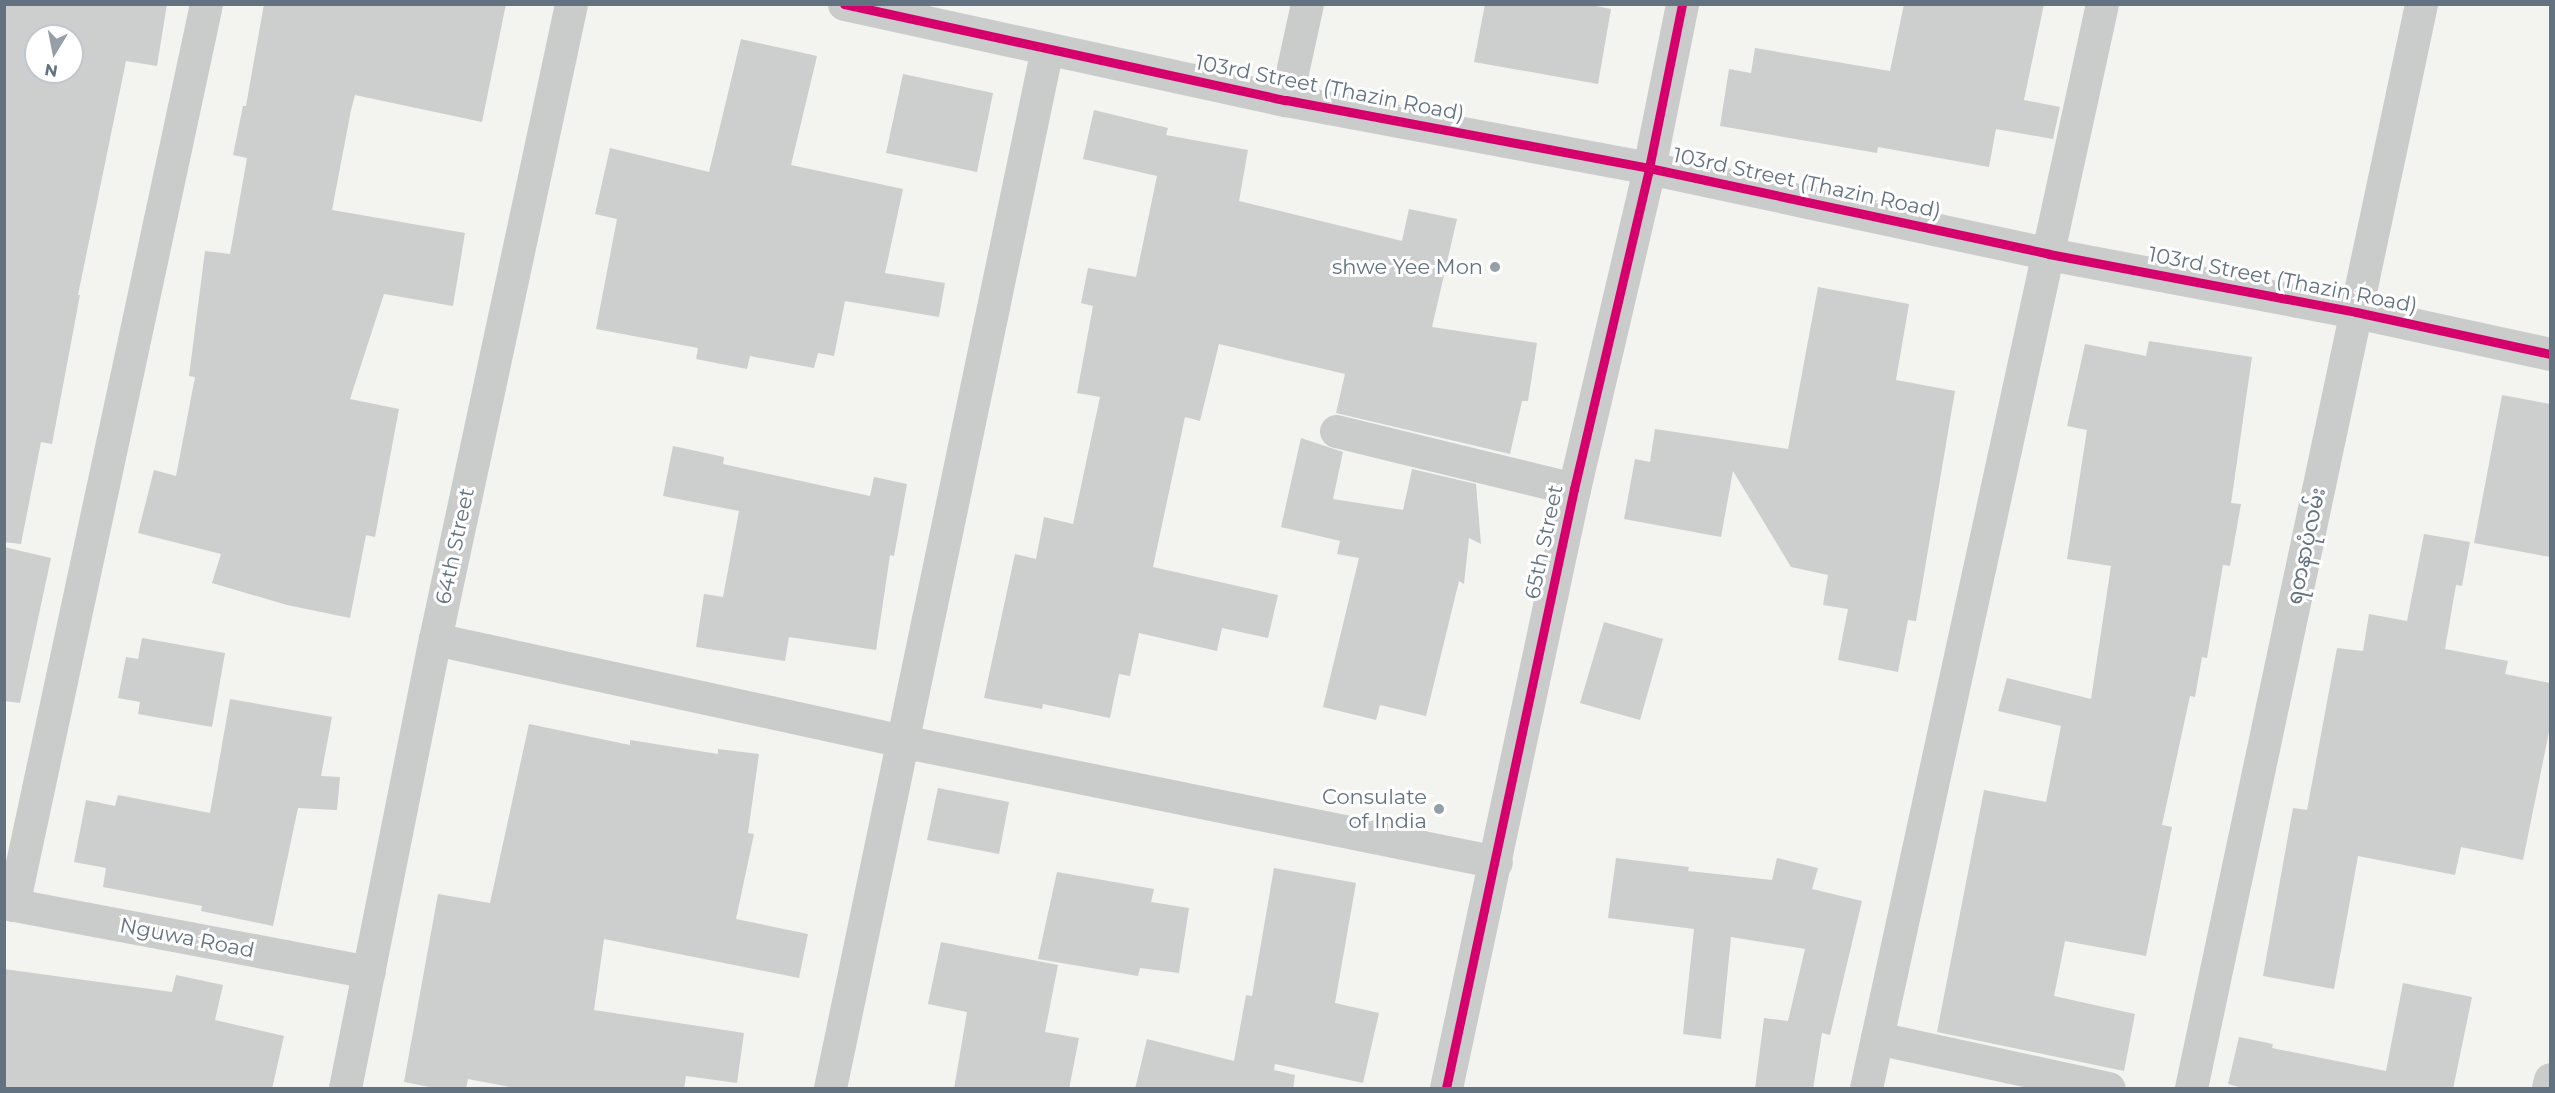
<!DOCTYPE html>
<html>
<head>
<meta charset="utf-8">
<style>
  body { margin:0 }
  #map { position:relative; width:2555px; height:1093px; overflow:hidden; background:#f3f3f0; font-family:Montserrat,"Noto Sans Myanmar",sans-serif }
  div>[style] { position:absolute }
  .building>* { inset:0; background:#cdcece }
  .minor>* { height:33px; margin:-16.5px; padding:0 16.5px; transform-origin:16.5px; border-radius:16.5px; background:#cacccc }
  .cycleway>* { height:9px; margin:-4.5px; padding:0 4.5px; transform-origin:4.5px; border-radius:4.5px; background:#d6006c }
  .dots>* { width:16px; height:16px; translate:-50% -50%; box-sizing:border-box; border:3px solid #fff; border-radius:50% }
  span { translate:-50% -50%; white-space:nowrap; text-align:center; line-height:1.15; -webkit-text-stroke:6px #fff; paint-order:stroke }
  .street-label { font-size:21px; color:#637281 }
  .poi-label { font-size:21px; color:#637281 }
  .right { translate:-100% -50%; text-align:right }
  .frame { position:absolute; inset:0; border:6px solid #637281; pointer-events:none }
  .north { position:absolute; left:24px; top:24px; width:60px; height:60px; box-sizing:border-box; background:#fff; border:2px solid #c1c7cd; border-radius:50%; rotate:190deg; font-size:16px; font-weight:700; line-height:24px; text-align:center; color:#637281 }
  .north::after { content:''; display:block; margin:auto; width:21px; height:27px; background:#959fa8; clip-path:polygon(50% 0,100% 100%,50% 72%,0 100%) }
</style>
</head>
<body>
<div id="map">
  <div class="building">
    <div style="clip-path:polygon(evenodd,4px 4px,167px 4px,157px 66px,126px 61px,78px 295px,80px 295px,52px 444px,41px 442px,21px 544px,4px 542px,4px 4px,36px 36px,72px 36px,72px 72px,36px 72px,36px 36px)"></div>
    <div style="clip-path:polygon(264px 4px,506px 4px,482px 122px,355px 95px,351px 110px,332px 210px,465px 233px,453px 306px,384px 294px,350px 399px,399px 409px,375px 537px,366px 535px,350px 618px,287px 605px,212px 583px,221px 554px,138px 533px,154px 470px,176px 476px,195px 377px,189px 376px,205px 251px,230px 254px,247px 158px,233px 155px,243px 106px,246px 106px)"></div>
    <div style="clip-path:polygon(1485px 4px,1586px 4px,1611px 9px,1598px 84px,1474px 62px)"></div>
    <div style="clip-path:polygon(1904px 4px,2044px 4px,2024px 100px,2060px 107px,2053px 139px,1996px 129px,1989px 167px,1878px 147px,1877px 153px,1720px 126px,1729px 69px,1751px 73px,1755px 48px,1890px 71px)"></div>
    <div style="clip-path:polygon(741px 39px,817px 56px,791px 165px,903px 189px,885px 273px,945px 283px,939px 317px,845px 301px,834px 356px,818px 353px,814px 368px,750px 356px,747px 369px,696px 359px,698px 348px,596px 329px,617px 219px,595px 214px,610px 148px,709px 172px)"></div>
    <div style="clip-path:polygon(903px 74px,993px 93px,977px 172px,886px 153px)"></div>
    <div style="clip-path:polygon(1094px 110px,1168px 128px,1166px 135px,1248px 150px,1239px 201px,1402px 241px,1409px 209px,1457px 219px,1432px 327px,1537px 343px,1528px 401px,1522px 401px,1510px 454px,1336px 413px,1345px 374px,1219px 344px,1200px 421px,1185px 417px,1153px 567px,1278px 595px,1268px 638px,1222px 628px,1217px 651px,1139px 633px,1130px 676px,1119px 674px,1110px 718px,1043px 704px,1042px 709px,984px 698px,1015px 554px,1036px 559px,1044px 517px,1073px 524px,1100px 397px,1077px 393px,1093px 306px,1081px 303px,1088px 268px,1136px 277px,1157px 176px,1083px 159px)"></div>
    <div style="clip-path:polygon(1818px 287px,1909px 304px,1896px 380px,1955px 391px,1916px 621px,1908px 620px,1898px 672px,1838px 660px,1848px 609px,1823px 605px,1828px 575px,1791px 567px,1733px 471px,1721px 537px,1624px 519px,1635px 459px,1650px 462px,1655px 429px,1788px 449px)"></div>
    <div style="clip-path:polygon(2149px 341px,2252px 357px,2231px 503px,2241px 504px,2230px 566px,2223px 565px,2207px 658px,2202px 657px,2195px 697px,2190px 696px,2162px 825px,2172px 827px,2146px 956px,2065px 941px,2054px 996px,2135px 1014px,2124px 1071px,1937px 1032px,1984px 790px,2046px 802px,2061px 726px,1998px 711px,2007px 678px,2091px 699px,2111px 566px,2067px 559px,2087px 430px,2067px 426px,2085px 344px,2146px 356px)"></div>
    <div style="clip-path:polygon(2502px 395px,2550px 404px,2550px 557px,2474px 543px)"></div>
    <div style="clip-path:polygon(1301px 438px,1343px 452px,1333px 499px,1403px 510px,1412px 469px,1476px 484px,1481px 544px,1469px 538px,1464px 584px,1459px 581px,1426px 716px,1380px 705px,1376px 720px,1323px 707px,1359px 558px,1337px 554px,1340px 541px,1281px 527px)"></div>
    <div style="clip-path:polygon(673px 446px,724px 457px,723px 464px,870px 496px,874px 477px,907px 484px,894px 556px,890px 555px,876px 650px,789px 637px,785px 661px,696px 647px,704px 594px,723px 597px,739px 511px,663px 496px)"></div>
    <div style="clip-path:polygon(2424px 534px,2470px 542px,2462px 586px,2456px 585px,2445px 649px,2508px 661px,2505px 674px,2550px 683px,2550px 727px,2523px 860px,2461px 847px,2455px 875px,2358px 856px,2334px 989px,2263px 976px,2293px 808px,2307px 810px,2337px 648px,2363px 651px,2369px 614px,2407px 621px)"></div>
    <div style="clip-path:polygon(4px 547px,51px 558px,20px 703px,4px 701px)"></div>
    <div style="clip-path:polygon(1604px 622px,1663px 639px,1640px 720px,1580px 703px)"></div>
    <div style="clip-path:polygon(142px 638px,225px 653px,212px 727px,138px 714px,140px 702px,118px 698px,126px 657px,138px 659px)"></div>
    <div style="clip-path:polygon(230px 699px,332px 717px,321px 776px,340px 777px,337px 810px,298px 808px,273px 926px,201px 911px,202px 906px,103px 887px,106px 868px,74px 862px,86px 800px,115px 806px,118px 795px,210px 813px)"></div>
    <div style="clip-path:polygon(529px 724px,630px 745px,630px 740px,718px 754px,718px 749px,759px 754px,748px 833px,754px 834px,736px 919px,808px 934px,799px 978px,604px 939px,594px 1010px,744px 1033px,737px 1083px,686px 1076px,684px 1089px,520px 1089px,468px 1079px,466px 1089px,440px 1089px,404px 1082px,438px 894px,490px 903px)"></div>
    <div style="clip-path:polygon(938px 788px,1009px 802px,999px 854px,927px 840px)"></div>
    <div style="clip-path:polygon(1616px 858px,1689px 867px,1688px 871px,1772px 880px,1777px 858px,1818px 868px,1812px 889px,1862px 901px,1830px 1035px,1822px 1033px,1813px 1089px,1755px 1089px,1764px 1018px,1788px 1021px,1805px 949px,1731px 937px,1721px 1039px,1683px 1034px,1694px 929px,1608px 918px)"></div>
    <div style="clip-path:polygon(1274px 868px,1356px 883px,1335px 1003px,1379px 1013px,1363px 1083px,1275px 1064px,1274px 1070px,1295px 1075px,1293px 1089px,1135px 1089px,1147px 1039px,1234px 1061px,1246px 995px,1252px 996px)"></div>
    <div style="clip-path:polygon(1057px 872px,1154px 889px,1151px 902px,1189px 908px,1179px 973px,1140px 968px,1138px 976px,1038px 959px)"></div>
    <div style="clip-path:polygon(941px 942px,1058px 965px,1045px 1032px,1079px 1038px,1069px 1089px,954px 1089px,967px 1012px,928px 1004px)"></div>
    <div style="clip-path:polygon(4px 969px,172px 992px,176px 975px,223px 985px,215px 1020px,284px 1036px,272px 1089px,4px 1089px)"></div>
    <div style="clip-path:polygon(2403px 983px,2472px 997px,2453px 1089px,2246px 1089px,2228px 1084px,2239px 1037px,2273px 1044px,2272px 1048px,2386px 1071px)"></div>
  </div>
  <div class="minor">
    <div style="left:844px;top:4px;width:452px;rotate:12.3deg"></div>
    <div style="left:1286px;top:100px;width:369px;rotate:10.6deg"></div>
    <div style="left:1649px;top:168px;width:409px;rotate:12.1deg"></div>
    <div style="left:2049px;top:254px;width:312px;rotate:10.7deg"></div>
    <div style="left:2356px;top:312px;width:198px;rotate:12.2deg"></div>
    <div style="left:1286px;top:100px;width:98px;rotate:-77.7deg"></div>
    <div style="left:1336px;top:431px;width:245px;rotate:13.7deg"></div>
    <div style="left:435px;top:639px;width:477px;rotate:12.3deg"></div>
    <div style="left:901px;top:741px;width:607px;rotate:11.49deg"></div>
    <div style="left:4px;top:903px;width:371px;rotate:10.7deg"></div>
    <div style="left:13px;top:905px;width:921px;rotate:-77.91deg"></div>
    <div style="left:1877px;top:1038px;width:237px;rotate:12.2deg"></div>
    <div style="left:345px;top:1088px;width:458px;rotate:-78.7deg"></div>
    <div style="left:435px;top:639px;width:649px;rotate:-77.91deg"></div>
    <div style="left:830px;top:1088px;width:1062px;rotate:-78.21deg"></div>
    <div style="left:1446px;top:1088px;width:613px;rotate:-77.94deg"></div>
    <div style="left:1574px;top:489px;width:330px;rotate:-76.8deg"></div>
    <div style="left:1649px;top:168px;width:167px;rotate:-78.6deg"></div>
    <div style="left:1866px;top:1088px;width:1109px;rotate:-77.72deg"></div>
    <div style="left:2191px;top:1088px;width:1108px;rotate:-78.02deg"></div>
    <div style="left:2548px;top:1088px;width:9px;rotate:-77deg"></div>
  </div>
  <div class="cycleway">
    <div style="left:844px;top:4px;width:452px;rotate:12.3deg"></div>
    <div style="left:1286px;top:100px;width:369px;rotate:10.6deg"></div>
    <div style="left:1649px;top:168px;width:409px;rotate:12.1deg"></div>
    <div style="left:2049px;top:254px;width:312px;rotate:10.7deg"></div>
    <div style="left:2356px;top:312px;width:198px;rotate:12.2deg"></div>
    <div style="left:1446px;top:1088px;width:613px;rotate:-77.94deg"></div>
    <div style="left:1574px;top:489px;width:330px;rotate:-76.8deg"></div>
    <div style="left:1649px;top:168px;width:167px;rotate:-78.6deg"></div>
  </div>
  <div class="dots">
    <div style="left:1495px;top:267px;background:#959fa8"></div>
    <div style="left:1439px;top:809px;background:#959fa8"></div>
  </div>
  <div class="street-label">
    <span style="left:1330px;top:88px;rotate:11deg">103rd Street (Thazin Road)</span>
    <span style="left:1807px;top:183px;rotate:12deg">103rd Street (Thazin Road)</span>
    <span style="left:2283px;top:280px;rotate:11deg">103rd Street (Thazin Road)</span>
    <span style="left:1544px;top:542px;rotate:-78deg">65th Street</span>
    <span style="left:455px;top:546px;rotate:-78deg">64th Street</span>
    <span style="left:2306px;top:546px;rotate:-78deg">ရတနာပုံလမ်း</span>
    <span style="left:187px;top:938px;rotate:11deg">Nguwa Road</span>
  </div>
  <div class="poi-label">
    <span class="right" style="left:1483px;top:267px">shwe Yee Mon</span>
    <span class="right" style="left:1427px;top:809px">Consulate<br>of India</span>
  </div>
  <div class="frame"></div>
  <div class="north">N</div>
</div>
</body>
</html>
